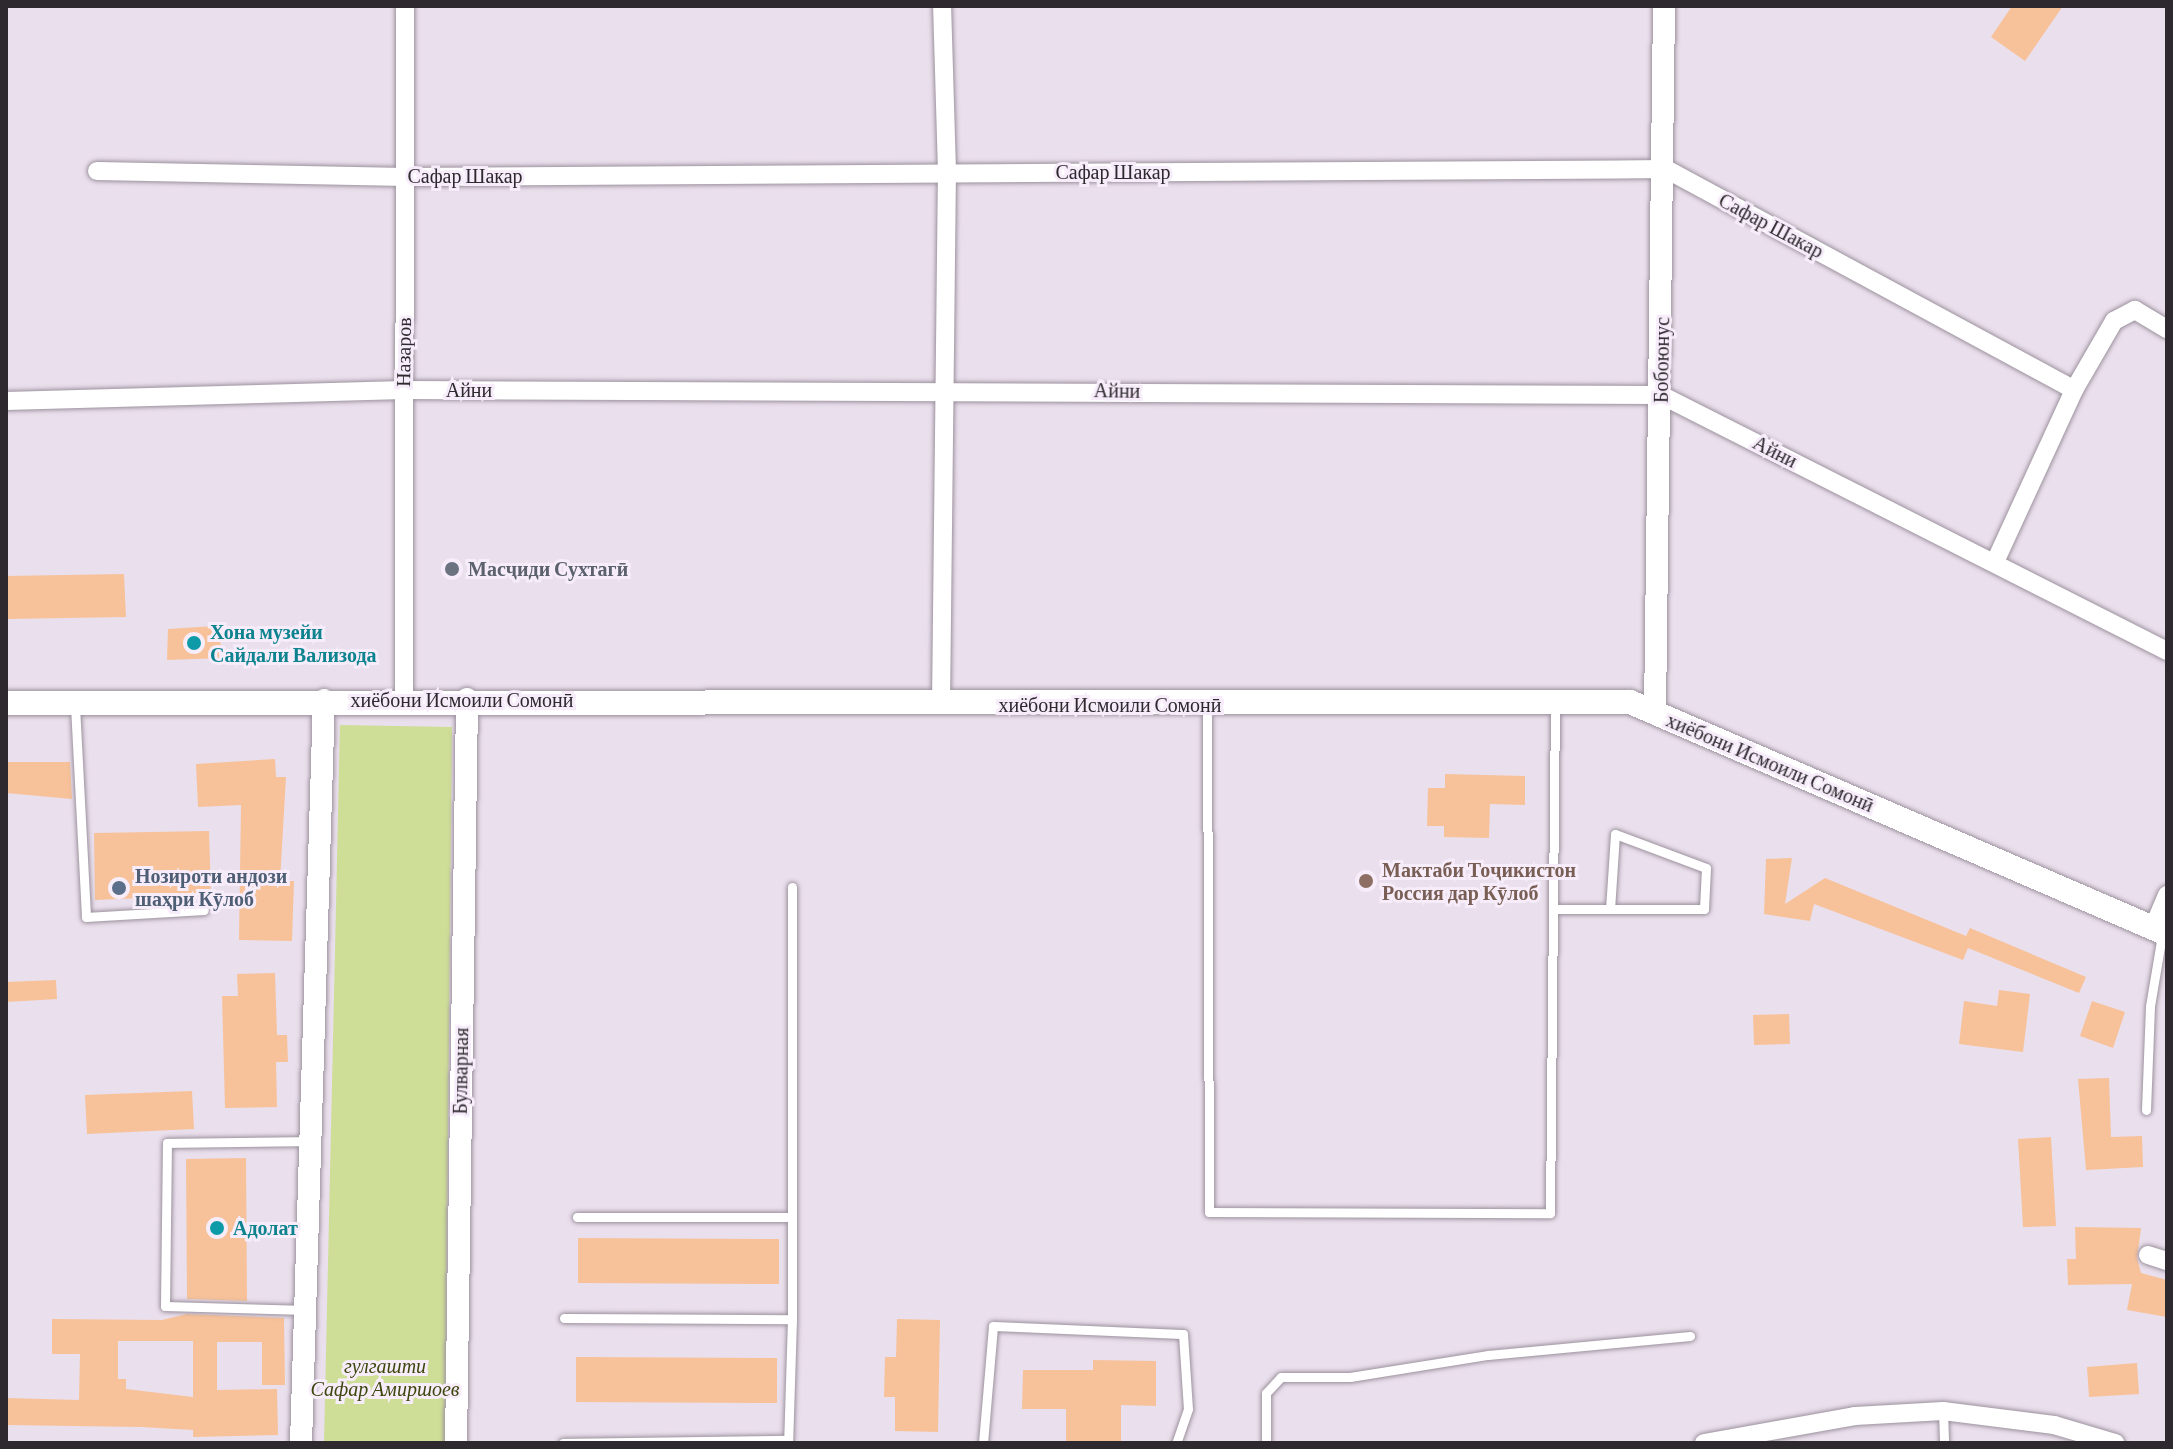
<!DOCTYPE html>
<html>
<head>
<meta charset="utf-8">
<style>
  body { margin:0 }
  #map { position:relative; width:2173px; height:1449px; overflow:hidden; background:#eadfec; font-family:"Crimson Pro",serif }
  div>[style] { position:absolute }
  .green>* { inset:0; background:#cede97 }
  .building>* { inset:0; background:#f7c29a }
  .roads { filter:drop-shadow(0 0 2px #9c929e) drop-shadow(0 0 2px #9c929e) }
  .service>* { height:9px; margin:-4.5px; padding:0 4.5px; transform-origin:4.5px; border-radius:4.5px; background:#fff }
  .minor>* { height:18px; margin:-9px; padding:0 9px; transform-origin:9px; border-radius:9px; background:#fff }
  .tertiary>* { height:22px; margin:-11px; padding:0 11px; transform-origin:11px; border-radius:11px; background:#fff }
  .secondary>* { height:24px; margin:-12px; padding:0 12px; transform-origin:12px; border-radius:12px; background:#fff }
  .dots>* { width:22px; height:22px; translate:-50% -50%; box-sizing:border-box; border:4px solid #f7edfa; border-radius:50% }
  span { translate:-50% -50%; white-space:nowrap; text-align:center; line-height:1.15; -webkit-text-stroke:6px #f7edfa; paint-order:stroke }
  .street-label { font-size:20px; color:#2d292e }
  .worship-label { font-size:20px; color:#5b616d; font-weight:700 }
  .left { translate:0 -50%; text-align:left }
  .culture-label { font-size:20px; color:#0d838f; font-weight:700 }
  .education-label { font-size:20px; color:#785e54; font-weight:700 }
  .service-label { font-size:20px; color:#4e5e75; font-weight:700 }
  .park-label { font-size:20px; color:#3d460d; font-style:italic }
  .frame { position:absolute; inset:0; border:8px solid #2d292e; pointer-events:none }
</style>
</head>
<body>
<div id="map">
  <div class="green">
    <div style="clip-path:polygon(340px 725px,452px 727px,445px 1443px,324px 1443px)"></div>
  </div>
  <div class="building">
    <div style="clip-path:polygon(2012px 6px,2063px 6px,2025px 61px,1991px 37px)"></div>
    <div style="clip-path:polygon(124px 574px,126px 617px,6px 619px,6px 576px)"></div>
    <div style="clip-path:polygon(215px 626px,225px 658px,167px 660px,168px 629px)"></div>
    <div style="clip-path:polygon(275px 759px,276px 777px,286px 777px,280px 881px,294px 881px,292px 941px,239px 940px,241px 805px,198px 807px,196px 764px)"></div>
    <div style="clip-path:polygon(6px 762px,70px 762px,72px 799px,6px 793px)"></div>
    <div style="clip-path:polygon(1445px 774px,1525px 776px,1525px 805px,1490px 804px,1489px 838px,1444px 837px,1444px 826px,1427px 826px,1428px 788px,1445px 788px)"></div>
    <div style="clip-path:polygon(209px 831px,211px 895px,95px 900px,94px 833px)"></div>
    <div style="clip-path:polygon(1792px 858px,1785px 904px,1825px 878px,1966px 936px,1970px 928px,2086px 977px,2079px 993px,1968px 948px,1963px 960px,1814px 904px,1810px 921px,1764px 914px,1766px 859px)"></div>
    <div style="clip-path:polygon(275px 973px,277px 1035px,287px 1035px,288px 1062px,276px 1062px,277px 1107px,225px 1108px,222px 996px,238px 996px,237px 974px)"></div>
    <div style="clip-path:polygon(56px 980px,57px 999px,6px 1002px,6px 982px)"></div>
    <div style="clip-path:polygon(1999px 990px,2030px 994px,2023px 1052px,1959px 1044px,1964px 1001px,1997px 1006px)"></div>
    <div style="clip-path:polygon(2092px 1001px,2125px 1012px,2113px 1048px,2080px 1036px)"></div>
    <div style="clip-path:polygon(1789px 1014px,1790px 1044px,1754px 1045px,1753px 1015px)"></div>
    <div style="clip-path:polygon(2109px 1078px,2111px 1137px,2142px 1136px,2143px 1167px,2086px 1170px,2078px 1079px)"></div>
    <div style="clip-path:polygon(192px 1091px,194px 1129px,87px 1134px,85px 1095px)"></div>
    <div style="clip-path:polygon(2051px 1137px,2056px 1226px,2023px 1227px,2018px 1139px)"></div>
    <div style="clip-path:polygon(246px 1158px,247px 1301px,187px 1299px,186px 1159px)"></div>
    <div style="clip-path:polygon(2075px 1227px,2141px 1228px,2137px 1258px,2141px 1273px,2167px 1280px,2167px 1317px,2127px 1310px,2132px 1284px,2068px 1285px,2067px 1259px,2076px 1259px)"></div>
    <div style="clip-path:polygon(578px 1238px,779px 1239px,779px 1284px,578px 1283px)"></div>
    <div style="clip-path:polygon(evenodd,187px 1314px,284px 1318px,285px 1385px,262px 1385px,262px 1342px,217px 1342px,217px 1390px,277px 1389px,278px 1435px,193px 1437px,193px 1430px,141px 1427px,6px 1425px,6px 1398px,79px 1400px,80px 1354px,52px 1354px,52px 1319px,162px 1320px,187px 1314px,118px 1341px,193px 1341px,193px 1397px,126px 1389px,126px 1379px,118px 1379px,118px 1341px)"></div>
    <div style="clip-path:polygon(897px 1319px,940px 1320px,938px 1432px,895px 1431px,895px 1397px,884px 1397px,885px 1357px,896px 1357px)"></div>
    <div style="clip-path:polygon(576px 1357px,777px 1358px,777px 1403px,576px 1402px)"></div>
    <div style="clip-path:polygon(1093px 1360px,1156px 1361px,1156px 1406px,1121px 1405px,1121px 1443px,1066px 1443px,1066px 1409px,1022px 1409px,1023px 1370px,1093px 1370px)"></div>
    <div style="clip-path:polygon(2137px 1363px,2139px 1394px,2089px 1397px,2087px 1367px)"></div>
  </div>
  <div class="roads">
    <div class="service">
      <div style="left:1207px;top:704px;width:508px;rotate:89.77deg"></div>
      <div style="left:1209px;top:1212px;width:341px;rotate:0.2deg"></div>
      <div style="left:1550px;top:1213px;width:510px;rotate:-89.44deg"></div>
      <div style="left:75px;top:706px;width:211px;rotate:87deg"></div>
      <div style="left:86px;top:917px;width:118px;rotate:-3.4deg"></div>
      <div style="left:1553px;top:909px;width:151px"></div>
      <div style="left:1704px;top:909px;width:41px;rotate:-87.2deg"></div>
      <div style="left:1706px;top:868px;width:97px;rotate:-159.5deg"></div>
      <div style="left:1615px;top:834px;width:75px;rotate:93.8deg"></div>
      <div style="left:2146px;top:1110px;width:104px;rotate:-87.8deg"></div>
      <div style="left:2150px;top:1006px;width:72px;rotate:-80.4deg"></div>
      <div style="left:577px;top:1217px;width:215px"></div>
      <div style="left:306px;top:1310px;width:141px;rotate:-178.4deg"></div>
      <div style="left:165px;top:1306px;width:163px;rotate:-89.3deg"></div>
      <div style="left:167px;top:1143px;width:144px;rotate:-0.8deg"></div>
      <div style="left:564px;top:1318px;width:228px;rotate:0.3deg"></div>
      <div style="left:792px;top:1319px;width:124px;rotate:91.8deg"></div>
      <div style="left:792px;top:1319px;width:432px;rotate:-90deg"></div>
      <div style="left:1943px;top:1411px;width:32px;rotate:88deg"></div>
      <div style="left:563px;top:1443px;width:225px;rotate:-0.8deg"></div>
      <div style="left:983px;top:1443px;width:117px;rotate:-85.1deg"></div>
      <div style="left:993px;top:1326px;width:190px;rotate:2.4deg"></div>
      <div style="left:1183px;top:1334px;width:75px;rotate:86.2deg"></div>
      <div style="left:1188px;top:1409px;width:36px;rotate:109deg"></div>
      <div style="left:1266px;top:1443px;width:50px;rotate:-90deg"></div>
      <div style="left:1266px;top:1393px;width:22px;rotate:-47deg"></div>
      <div style="left:1281px;top:1377px;width:69px"></div>
      <div style="left:1350px;top:1377px;width:140px;rotate:-9.1deg"></div>
      <div style="left:1488px;top:1355px;width:203px;rotate:-5.4deg"></div>
    </div>
    <div class="minor">
      <div style="left:97px;top:171px;width:309px;rotate:1.1deg"></div>
      <div style="left:406px;top:177px;width:1260px;rotate:-0.36deg"></div>
      <div style="left:1666px;top:169px;width:464px;rotate:28.4deg"></div>
      <div style="left:6px;top:401px;width:398px;rotate:-1.6deg"></div>
      <div style="left:404px;top:390px;width:1257px;rotate:0.23deg"></div>
      <div style="left:1661px;top:395px;width:567px;rotate:26.84deg"></div>
      <div style="left:1995px;top:562px;width:189px;rotate:-65.3deg"></div>
      <div style="left:2074px;top:390px;width:80px;rotate:-59.9deg"></div>
      <div style="left:2114px;top:321px;width:24px;rotate:-28deg"></div>
      <div style="left:2135px;top:310px;width:37px;rotate:31deg"></div>
      <div style="left:404px;top:699px;width:693px;rotate:-89.92deg"></div>
      <div style="left:941px;top:705px;width:533px;rotate:-89.36deg"></div>
      <div style="left:947px;top:172px;width:166px;rotate:-91.7deg"></div>
      <div style="left:2153px;top:928px;width:36px;rotate:-67deg"></div>
      <div style="left:2148px;top:1255px;width:20px;rotate:18deg"></div>
      <div style="left:1704px;top:1443px;width:153px;rotate:-10.1deg"></div>
      <div style="left:1855px;top:1416px;width:88px;rotate:-3.3deg"></div>
      <div style="left:1943px;top:1411px;width:112px;rotate:7.2deg"></div>
      <div style="left:2054px;top:1425px;width:64px;rotate:16.4deg"></div>
    </div>
    <div class="tertiary">
      <div style="left:1655px;top:713px;width:707px;rotate:-89.27deg"></div>
      <div style="left:301px;top:1443px;width:743px;rotate:-88.23deg"></div>
      <div style="left:456px;top:1443px;width:744px;rotate:-89.15deg"></div>
    </div>
    <div class="secondary">
      <div style="left:6px;top:703px;width:1624px;rotate:-0.04deg"></div>
      <div style="left:1630px;top:702px;width:585px;rotate:23.37deg"></div>
    </div>
  </div>
  <div class="dots">
    <div style="left:452px;top:569px;background:#6b7280"></div>
    <div style="left:194px;top:643px;background:#0f9aa8"></div>
    <div style="left:1366px;top:881px;background:#8d6e63"></div>
    <div style="left:119px;top:888px;background:#5c6f8a"></div>
    <div style="left:217px;top:1228px;background:#0f9aa8"></div>
  </div>
  <div class="street-label">
    <span style="left:1113px;top:172px">Сафар Шакар</span>
    <span style="left:465px;top:176px">Сафар Шакар</span>
    <span style="left:1771px;top:226px;rotate:28deg">Сафар Шакар</span>
    <span style="left:404px;top:352px;rotate:-89deg">Назаров</span>
    <span style="left:1662px;top:360px;rotate:-89deg">Бобоюнус</span>
    <span style="left:469px;top:390px">Айни</span>
    <span style="left:1117px;top:391px;rotate:1deg">Айни</span>
    <span style="left:1775px;top:452px;rotate:27deg">Айни</span>
    <span style="left:462px;top:700px">хиёбони Исмоили Сомонӣ</span>
    <span style="left:1110px;top:705px">хиёбони Исмоили Сомонӣ</span>
    <span style="left:1770px;top:763px;rotate:23deg">хиёбони Исмоили Сомонӣ</span>
    <span style="left:461px;top:1071px;rotate:-89deg">Булварная</span>
  </div>
  <div class="worship-label">
    <span class="left" style="left:468px;top:569px">Масҷиди Сухтагӣ</span>
  </div>
  <div class="culture-label">
    <span class="left" style="left:210px;top:644px">Хона музейи<br>Сайдали Вализода</span>
    <span class="left" style="left:233px;top:1228px">Адолат</span>
  </div>
  <div class="education-label">
    <span class="left" style="left:1382px;top:882px">Мактаби Тоҷикистон<br>Россия дар Кӯлоб</span>
  </div>
  <div class="service-label">
    <span class="left" style="left:135px;top:888px">Нозироти андози<br>шаҳри Кӯлоб</span>
  </div>
  <div class="park-label">
    <span style="left:385px;top:1378px">гулгашти<br>Сафар Амиршоев</span>
  </div>
  <div class="frame"></div>
</div>
</body>
</html>
